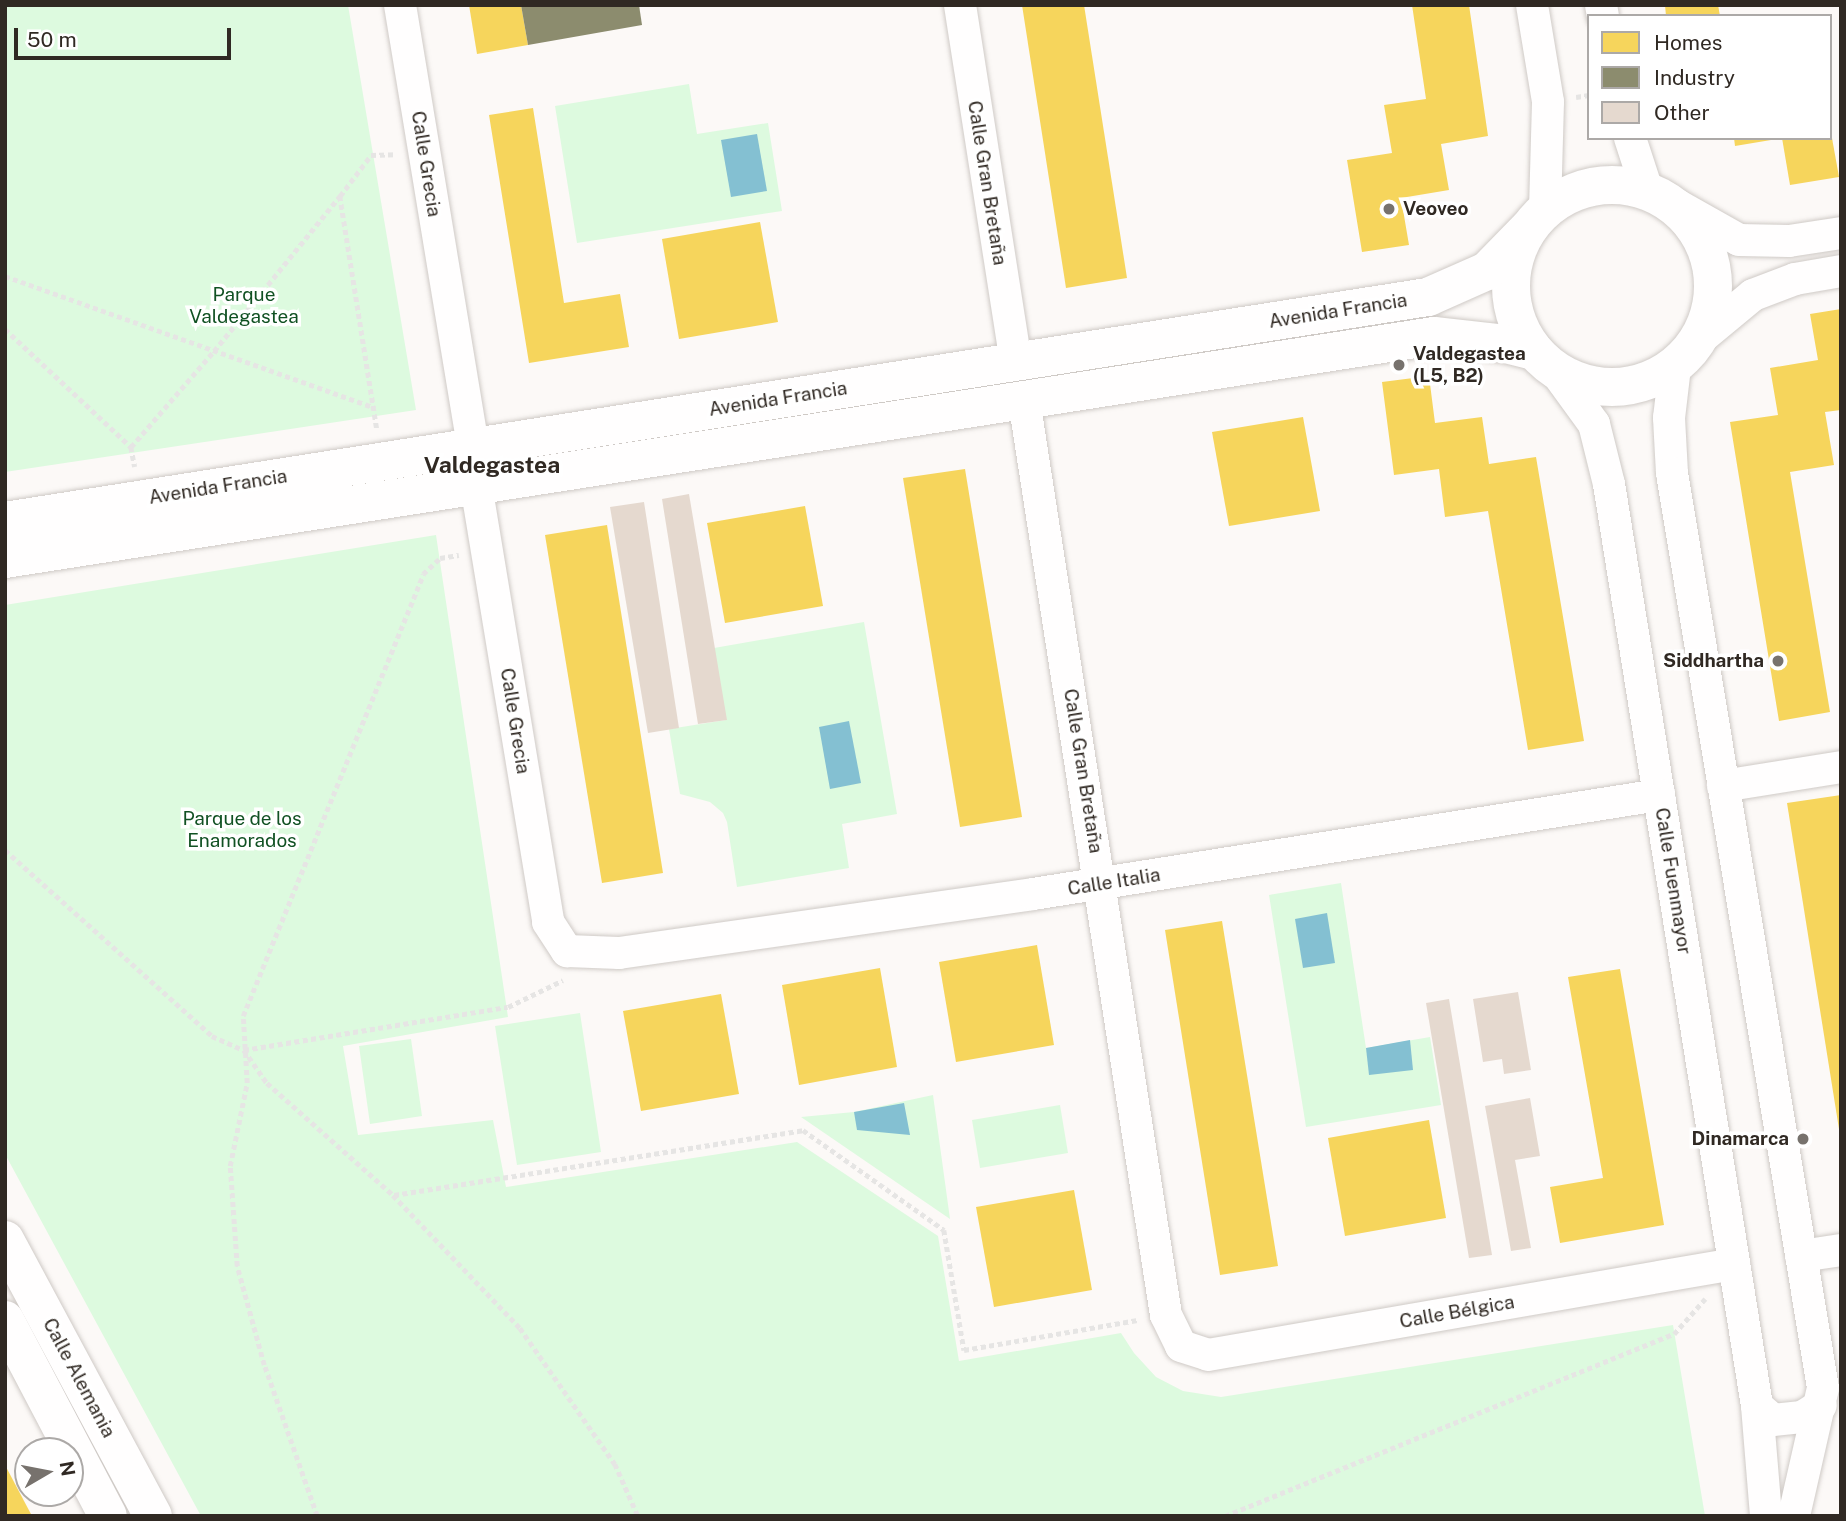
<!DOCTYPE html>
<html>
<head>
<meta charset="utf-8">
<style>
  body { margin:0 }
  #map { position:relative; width:1846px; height:1521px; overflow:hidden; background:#fcf9f7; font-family:"Public Sans",sans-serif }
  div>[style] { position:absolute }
  .green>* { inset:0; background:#ddfadf }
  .water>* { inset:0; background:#84c0d2 }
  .homes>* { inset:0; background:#f6d55c }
  .industry>* { inset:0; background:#8c8c6e }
  .building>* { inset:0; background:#e5d9cf }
  .path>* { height:4.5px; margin-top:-2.25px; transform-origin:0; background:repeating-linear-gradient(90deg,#e6e5e4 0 5px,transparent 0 8.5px) }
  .roads { filter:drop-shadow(0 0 2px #cfcac6) drop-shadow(0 0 2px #cfcac6) }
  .minor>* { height:32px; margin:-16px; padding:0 16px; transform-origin:16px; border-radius:16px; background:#fffefe }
  .secondary>* { height:38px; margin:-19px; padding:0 19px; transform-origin:19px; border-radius:19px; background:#fffefe }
  .secondary>.ring { margin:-19px; padding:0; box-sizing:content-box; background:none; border:38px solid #fffefe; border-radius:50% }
  .dots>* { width:19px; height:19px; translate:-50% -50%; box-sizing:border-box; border:4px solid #fff; border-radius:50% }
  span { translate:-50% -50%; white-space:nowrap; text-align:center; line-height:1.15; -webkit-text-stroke:7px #fff; paint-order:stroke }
  .street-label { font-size:19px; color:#302923 }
  .poi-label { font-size:19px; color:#302923; font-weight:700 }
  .left { translate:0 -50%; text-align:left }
  .right { translate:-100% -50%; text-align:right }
  .park-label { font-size:19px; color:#115123 }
  .quarter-label { font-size:23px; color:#302923; font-weight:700 }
  .frame { position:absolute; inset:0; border:7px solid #302923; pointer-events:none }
  .legend { position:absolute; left:1587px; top:14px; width:245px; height:126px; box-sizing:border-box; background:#fff; border:2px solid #aca9a7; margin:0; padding:9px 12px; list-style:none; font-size:21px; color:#302923 }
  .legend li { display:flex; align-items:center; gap:14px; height:35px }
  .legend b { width:35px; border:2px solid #aca9a7 }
  .north { position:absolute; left:14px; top:1437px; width:70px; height:70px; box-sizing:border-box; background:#fff; border:2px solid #aca9a7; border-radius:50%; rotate:80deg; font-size:19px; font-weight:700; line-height:28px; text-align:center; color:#302923 }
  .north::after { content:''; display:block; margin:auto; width:24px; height:32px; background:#77726d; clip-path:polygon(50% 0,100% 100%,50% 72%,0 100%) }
  .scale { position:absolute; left:14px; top:28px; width:217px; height:32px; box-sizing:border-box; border:4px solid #302923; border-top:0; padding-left:9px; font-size:21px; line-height:24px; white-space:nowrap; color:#302923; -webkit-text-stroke:5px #fff; paint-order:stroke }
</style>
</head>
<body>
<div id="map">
  <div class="green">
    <div style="clip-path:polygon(5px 5px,348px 5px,416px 410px,5px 472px)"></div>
    <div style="clip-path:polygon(689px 84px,697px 134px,768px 123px,782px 211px,577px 243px,555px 106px)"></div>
    <div style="clip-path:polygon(436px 535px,508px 1017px,343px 1046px,358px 1135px,493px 1120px,506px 1187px,797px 1142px,938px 1236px,959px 1361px,1121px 1333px,1134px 1353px,1156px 1377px,1183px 1391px,1221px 1397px,1673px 1325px,1705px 1516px,201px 1516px,5px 1154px,5px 605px)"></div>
    <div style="clip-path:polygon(864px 622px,897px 814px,842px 824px,849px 868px,737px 887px,727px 822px,723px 813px,710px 802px,680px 794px,669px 729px,726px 720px,714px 648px)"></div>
    <div style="clip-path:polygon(1341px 883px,1366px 1048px,1430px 1037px,1441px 1105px,1306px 1127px,1269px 895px)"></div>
    <div style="clip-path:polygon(580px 1013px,601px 1152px,517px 1165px,495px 1026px)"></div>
    <div style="clip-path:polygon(411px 1039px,422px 1116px,370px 1124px,359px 1046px)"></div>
    <div style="clip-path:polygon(933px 1095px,950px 1219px,801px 1117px,854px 1112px)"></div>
    <div style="clip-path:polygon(1060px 1105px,1068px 1153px,980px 1168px,972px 1120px)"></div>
  </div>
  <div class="water">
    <div style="clip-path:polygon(757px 134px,767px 191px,731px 197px,721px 140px)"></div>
    <div style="clip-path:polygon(849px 721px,861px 783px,830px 789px,819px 727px)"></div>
    <div style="clip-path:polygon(1327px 913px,1335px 963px,1303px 968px,1295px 919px)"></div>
    <div style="clip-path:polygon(1410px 1040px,1413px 1070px,1369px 1075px,1366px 1048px)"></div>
    <div style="clip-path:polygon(904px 1103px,910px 1135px,857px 1130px,854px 1112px)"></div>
  </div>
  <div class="homes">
    <div style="clip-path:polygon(469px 5px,521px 5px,528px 45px,477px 54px)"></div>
    <div style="clip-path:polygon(1022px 5px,1084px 5px,1127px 278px,1066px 288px)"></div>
    <div style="clip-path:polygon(1412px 5px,1469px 5px,1488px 136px,1441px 144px,1449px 190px,1401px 198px,1409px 245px,1362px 252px,1347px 160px,1392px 153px,1384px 105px,1426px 99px)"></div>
    <div style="clip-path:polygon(1665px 5px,1718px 5px,1720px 16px,1666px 16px)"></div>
    <div style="clip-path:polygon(533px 108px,564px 303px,620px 294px,629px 347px,529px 363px,489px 115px)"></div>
    <div style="clip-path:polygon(1734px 138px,1771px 138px,1771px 140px,1735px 146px)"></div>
    <div style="clip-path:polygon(1782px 138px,1832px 138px,1839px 177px,1790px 185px)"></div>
    <div style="clip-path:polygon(760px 222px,778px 322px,679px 339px,662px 239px)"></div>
    <div style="clip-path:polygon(1841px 309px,1841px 410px,1825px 412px,1834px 465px,1790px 472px,1830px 712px,1779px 721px,1730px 422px,1778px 415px,1770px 368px,1818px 360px,1810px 314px)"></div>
    <div style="clip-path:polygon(1429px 376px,1435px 423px,1482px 417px,1489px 464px,1536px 457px,1584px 741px,1528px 750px,1488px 511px,1445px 517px,1439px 469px,1394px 475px,1382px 382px)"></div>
    <div style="clip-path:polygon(1303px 417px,1320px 511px,1229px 526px,1212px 432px)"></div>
    <div style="clip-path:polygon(965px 469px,1022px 817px,960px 827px,903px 478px)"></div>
    <div style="clip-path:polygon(805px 506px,823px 606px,725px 623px,707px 523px)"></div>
    <div style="clip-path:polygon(607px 525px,663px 873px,602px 883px,545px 535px)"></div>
    <div style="clip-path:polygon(1841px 795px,1841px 1129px,1839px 1129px,1787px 803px)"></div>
    <div style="clip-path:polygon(1222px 921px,1278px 1266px,1220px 1275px,1165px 930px)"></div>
    <div style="clip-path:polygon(1037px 945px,1054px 1045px,956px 1062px,939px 962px)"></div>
    <div style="clip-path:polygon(880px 968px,897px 1067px,799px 1085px,782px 985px)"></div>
    <div style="clip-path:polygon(1620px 969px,1664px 1225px,1560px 1243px,1550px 1187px,1603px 1178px,1568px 977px)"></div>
    <div style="clip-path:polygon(721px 994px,739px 1094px,641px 1111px,623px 1011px)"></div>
    <div style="clip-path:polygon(1429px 1120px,1446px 1218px,1345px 1236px,1328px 1138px)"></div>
    <div style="clip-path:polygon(1074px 1190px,1092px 1290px,994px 1307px,976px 1207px)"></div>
    <div style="clip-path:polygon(5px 1465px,32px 1516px,5px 1516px)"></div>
  </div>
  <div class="industry">
    <div style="clip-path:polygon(521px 5px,639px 5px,642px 25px,528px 45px)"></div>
  </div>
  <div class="building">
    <div style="clip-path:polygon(689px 494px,727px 720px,698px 724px,662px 499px)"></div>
    <div style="clip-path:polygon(644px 502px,679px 728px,648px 733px,610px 507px)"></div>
    <div style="clip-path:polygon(1518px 992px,1531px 1070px,1504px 1074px,1502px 1059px,1483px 1062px,1473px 999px)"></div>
    <div style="clip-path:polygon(1449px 999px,1492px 1255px,1469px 1258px,1426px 1003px)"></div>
    <div style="clip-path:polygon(1530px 1098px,1540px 1156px,1515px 1160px,1531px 1248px,1511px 1251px,1485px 1106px)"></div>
  </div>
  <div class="path">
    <div style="left:1576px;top:97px;width:13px;rotate:-9deg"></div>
    <div style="left:340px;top:196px;width:51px;rotate:-52.9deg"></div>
    <div style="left:371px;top:155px;width:25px;rotate:-2deg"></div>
    <div style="left:5px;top:276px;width:393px;rotate:19.6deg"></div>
    <div style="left:5px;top:329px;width:173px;rotate:43.1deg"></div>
    <div style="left:131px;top:447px;width:127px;rotate:-49.2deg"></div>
    <div style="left:214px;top:351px;width:200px;rotate:-50.9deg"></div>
    <div style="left:340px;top:196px;width:236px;rotate:81deg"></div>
    <div style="left:131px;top:447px;width:20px;rotate:79deg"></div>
    <div style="left:5px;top:850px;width:278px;rotate:41.9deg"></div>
    <div style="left:212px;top:1036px;width:35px;rotate:24deg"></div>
    <div style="left:244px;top:1050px;width:40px;rotate:55.1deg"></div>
    <div style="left:267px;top:1083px;width:169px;rotate:41.6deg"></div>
    <div style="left:393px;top:1195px;width:184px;rotate:46.3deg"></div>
    <div style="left:520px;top:1328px;width:166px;rotate:55.1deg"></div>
    <div style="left:615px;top:1464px;width:57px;rotate:66.1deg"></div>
    <div style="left:244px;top:1050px;width:267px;rotate:-9.3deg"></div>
    <div style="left:508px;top:1007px;width:61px;rotate:-26.1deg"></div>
    <div style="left:394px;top:1195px;width:414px;rotate:-9deg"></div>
    <div style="left:803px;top:1130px;width:173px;rotate:35.3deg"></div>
    <div style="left:944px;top:1230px;width:122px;rotate:80.5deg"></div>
    <div style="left:964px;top:1350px;width:176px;rotate:-9.8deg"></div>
    <div style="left:317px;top:1516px;width:160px;rotate:-109.3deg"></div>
    <div style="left:264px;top:1365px;width:103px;rotate:-105.3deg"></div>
    <div style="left:237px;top:1266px;width:100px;rotate:-94deg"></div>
    <div style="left:230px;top:1166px;width:85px;rotate:-78.4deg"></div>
    <div style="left:247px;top:1083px;width:67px;rotate:-93.4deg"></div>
    <div style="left:243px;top:1016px;width:477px;rotate:-67.8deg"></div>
    <div style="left:423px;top:574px;width:23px;rotate:-43deg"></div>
    <div style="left:440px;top:558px;width:19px;rotate:-9deg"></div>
    <div style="left:1225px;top:1516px;width:484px;rotate:-22.1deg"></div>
    <div style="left:1674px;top:1334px;width:47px;rotate:-48.5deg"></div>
  </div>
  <div class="roads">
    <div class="minor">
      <div style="left:400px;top:5px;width:448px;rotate:80.6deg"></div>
      <div style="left:960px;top:5px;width:360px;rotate:81.1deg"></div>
      <div style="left:1532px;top:5px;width:98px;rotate:80.6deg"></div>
      <div style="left:1548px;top:102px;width:107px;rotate:91.6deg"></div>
      <div style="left:1601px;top:5px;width:11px;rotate:80deg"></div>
      <div style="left:1630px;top:138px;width:55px;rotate:71.9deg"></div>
      <div style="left:1668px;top:200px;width:81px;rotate:29.4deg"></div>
      <div style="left:1739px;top:240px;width:50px;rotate:1.1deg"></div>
      <div style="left:1789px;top:241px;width:53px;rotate:-8.7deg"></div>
      <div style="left:1700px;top:339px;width:69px;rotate:-39.7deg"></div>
      <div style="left:1753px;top:295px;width:45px;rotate:-20.9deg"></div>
      <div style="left:1795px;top:279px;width:47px;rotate:-9.9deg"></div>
      <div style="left:1675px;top:367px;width:51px;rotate:96.7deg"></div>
      <div style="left:1669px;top:418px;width:55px;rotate:86.9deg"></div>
      <div style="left:1672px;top:473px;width:927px;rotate:80.63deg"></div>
      <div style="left:1823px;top:1388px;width:131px;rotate:102.8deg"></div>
      <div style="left:1554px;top:369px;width:68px;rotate:54deg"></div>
      <div style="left:1594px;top:424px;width:62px;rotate:76deg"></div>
      <div style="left:1609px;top:484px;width:934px;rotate:80.88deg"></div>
      <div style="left:1757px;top:1406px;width:110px;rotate:85.3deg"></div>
      <div style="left:1024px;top:400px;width:926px;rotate:81.18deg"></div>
      <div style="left:1166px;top:1315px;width:34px;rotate:64deg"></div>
      <div style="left:1181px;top:1346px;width:28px;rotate:18deg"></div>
      <div style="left:1208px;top:1355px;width:534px;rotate:-9.82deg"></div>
      <div style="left:476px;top:485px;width:443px;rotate:80.6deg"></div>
      <div style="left:548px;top:922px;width:35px;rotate:57deg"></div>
      <div style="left:567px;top:951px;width:52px;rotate:2.2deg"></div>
      <div style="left:619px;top:953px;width:418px;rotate:-8.1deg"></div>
      <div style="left:1033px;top:894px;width:634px;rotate:-8.99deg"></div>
      <div style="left:1723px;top:786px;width:120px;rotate:-9.1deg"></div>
      <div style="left:1801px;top:1256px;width:40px;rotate:-8.5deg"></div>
      <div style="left:1757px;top:1406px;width:21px;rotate:41deg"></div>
      <div style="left:1773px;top:1420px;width:29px;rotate:-6deg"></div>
      <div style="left:1802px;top:1417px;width:22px;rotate:-32deg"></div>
    </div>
    <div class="secondary">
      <div class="ring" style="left:1511px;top:185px;width:164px;height:164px"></div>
      <div style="left:5px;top:521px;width:1441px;rotate:-8.95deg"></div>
      <div style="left:1428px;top:297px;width:64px;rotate:-23.8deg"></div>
      <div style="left:1487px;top:271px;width:60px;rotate:-45.7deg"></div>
      <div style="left:5px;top:559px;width:1446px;rotate:-8.87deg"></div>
      <div style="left:1434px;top:336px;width:72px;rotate:6.3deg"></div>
      <div style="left:1506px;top:344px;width:29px;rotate:14deg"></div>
      <div style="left:5px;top:1240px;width:313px;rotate:61.8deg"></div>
      <div style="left:5px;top:1320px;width:221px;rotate:62.3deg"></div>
    </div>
  </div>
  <div class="dots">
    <div style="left:1389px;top:209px;background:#77726d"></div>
    <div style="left:1399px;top:365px;background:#77726d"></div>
    <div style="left:1778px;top:661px;background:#77726d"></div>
    <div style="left:1803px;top:1139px;background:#77726d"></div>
  </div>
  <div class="street-label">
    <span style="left:426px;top:164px;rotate:81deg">Calle Grecia</span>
    <span style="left:987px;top:183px;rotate:81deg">Calle Gran Bretaña</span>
    <span style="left:1338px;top:311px;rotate:-9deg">Avenida Francia</span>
    <span style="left:778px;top:399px;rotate:-9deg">Avenida Francia</span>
    <span style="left:218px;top:487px;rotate:-9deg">Avenida Francia</span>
    <span style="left:515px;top:721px;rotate:81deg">Calle Grecia</span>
    <span style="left:1083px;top:771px;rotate:81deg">Calle Gran Bretaña</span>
    <span style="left:1673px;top:881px;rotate:81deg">Calle Fuenmayor</span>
    <span style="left:1114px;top:882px;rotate:-9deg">Calle Italia</span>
    <span style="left:1457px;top:1312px;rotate:-10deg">Calle Bélgica</span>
    <span style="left:79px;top:1378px;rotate:62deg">Calle Alemania</span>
  </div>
  <div class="poi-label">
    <span class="left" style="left:1403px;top:209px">Veoveo</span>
    <span class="left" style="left:1413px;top:365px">Valdegastea<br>(L5, B2)</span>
    <span class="right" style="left:1764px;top:661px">Siddhartha</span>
    <span class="right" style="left:1789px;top:1139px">Dinamarca</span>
  </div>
  <div class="park-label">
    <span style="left:244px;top:306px">Parque<br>Valdegastea</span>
    <span style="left:242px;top:830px">Parque de los<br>Enamorados</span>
  </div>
  <div class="quarter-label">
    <span style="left:492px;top:465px">Valdegastea</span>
  </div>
  <div class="frame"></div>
  <ul class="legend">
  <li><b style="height:19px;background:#f6d55c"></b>Homes</li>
  <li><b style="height:19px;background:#8c8c6e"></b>Industry</li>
  <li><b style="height:19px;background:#e5d9cf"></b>Other</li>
  </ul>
  <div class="north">N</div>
  <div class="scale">50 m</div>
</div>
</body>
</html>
